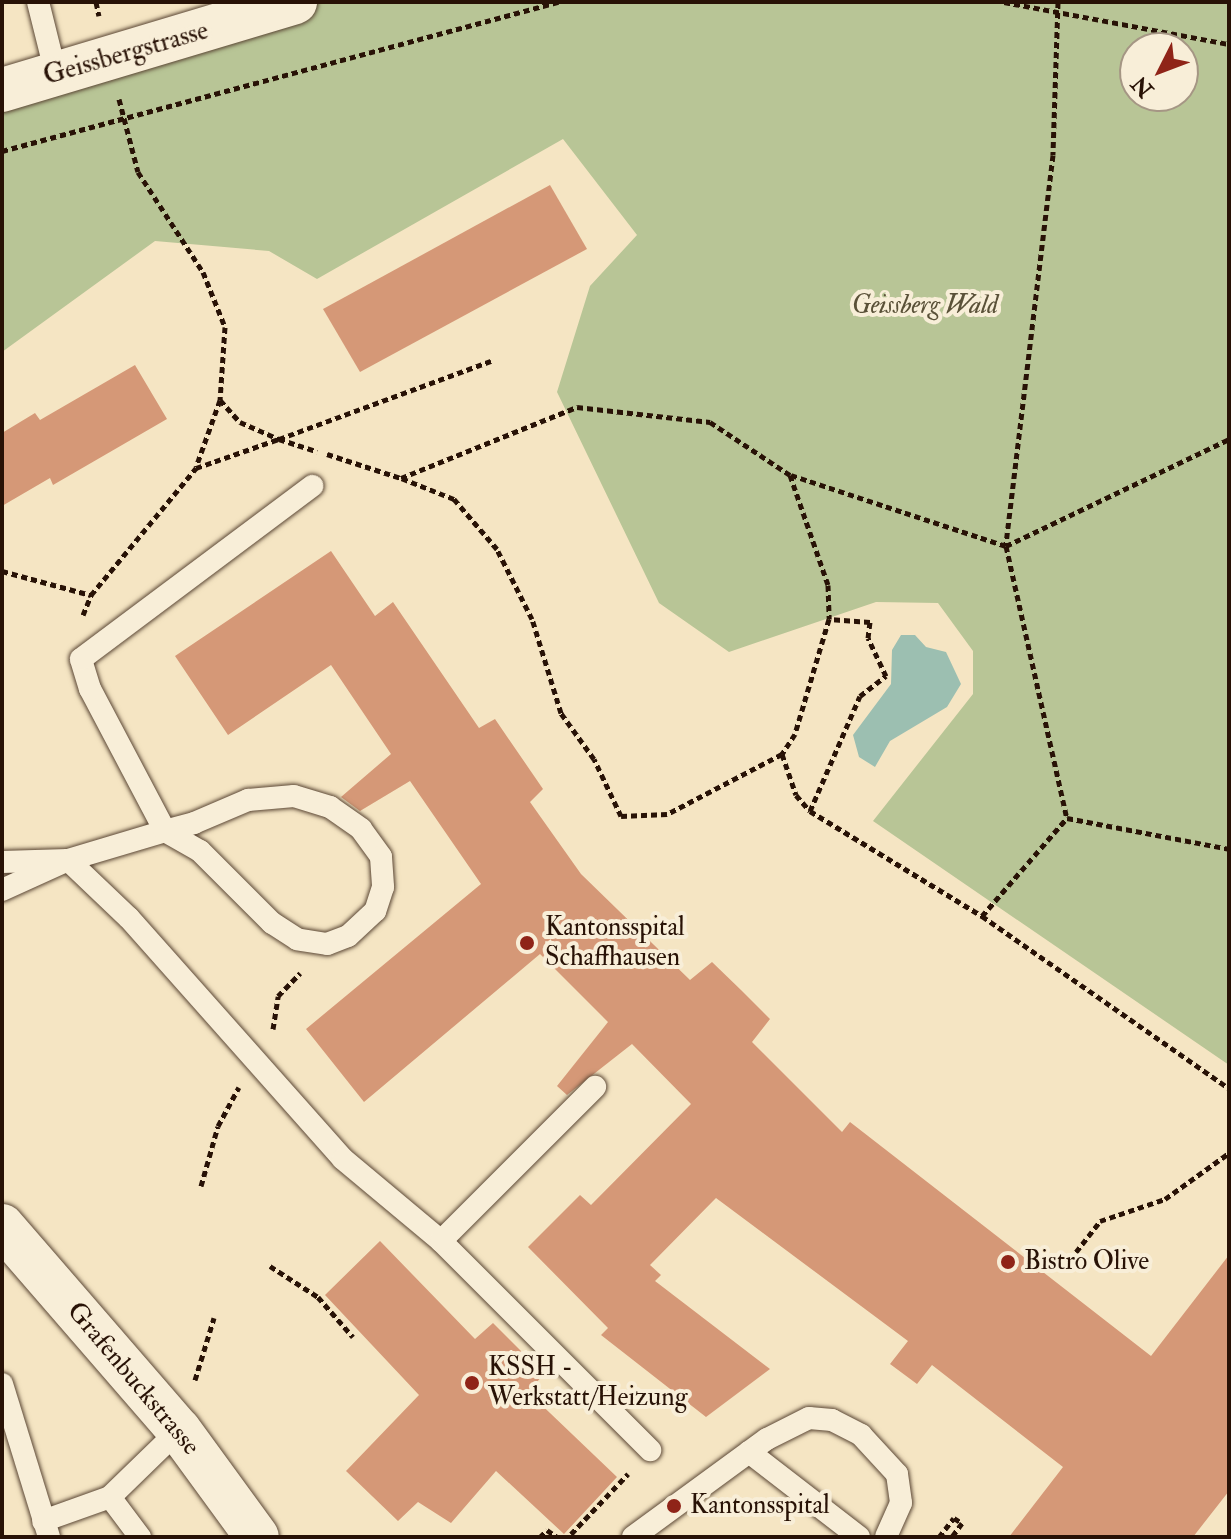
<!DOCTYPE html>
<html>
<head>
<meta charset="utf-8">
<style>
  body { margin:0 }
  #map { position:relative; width:1231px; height:1539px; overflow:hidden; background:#f5e5c3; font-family:"IM FELL Double Pica",serif }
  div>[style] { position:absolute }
  .green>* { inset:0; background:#b8c596 }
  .water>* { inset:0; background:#9cbfb1 }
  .building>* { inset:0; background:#d59877 }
  .path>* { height:5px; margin-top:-2.5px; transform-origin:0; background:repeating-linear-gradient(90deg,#281206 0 6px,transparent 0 10px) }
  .roads { filter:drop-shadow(0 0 2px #5b4735) drop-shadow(0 0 2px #5b4735) }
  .service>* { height:22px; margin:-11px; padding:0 11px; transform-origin:11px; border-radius:11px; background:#f8eed8 }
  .minor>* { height:44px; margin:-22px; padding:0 22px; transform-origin:22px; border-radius:22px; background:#f8eed8 }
  .dots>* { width:22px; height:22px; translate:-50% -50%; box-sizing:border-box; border:4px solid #f8eed8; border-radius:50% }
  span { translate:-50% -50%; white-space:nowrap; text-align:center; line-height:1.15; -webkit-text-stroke:8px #f8eed8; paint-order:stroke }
  .street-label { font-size:26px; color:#281206 }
  .park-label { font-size:26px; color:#5a5138; font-style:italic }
  .poi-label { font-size:26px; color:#281206 }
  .left { translate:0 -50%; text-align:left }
  .frame { position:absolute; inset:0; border:4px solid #281206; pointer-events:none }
  .north { position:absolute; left:1119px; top:32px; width:80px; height:80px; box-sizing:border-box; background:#f8eed8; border:2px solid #a59684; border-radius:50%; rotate:228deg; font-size:22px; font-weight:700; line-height:32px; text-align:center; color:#281206 }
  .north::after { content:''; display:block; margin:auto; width:28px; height:36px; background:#8f2418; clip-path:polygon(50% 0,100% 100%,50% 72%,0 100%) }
</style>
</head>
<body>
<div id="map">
  <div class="green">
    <div style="clip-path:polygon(evenodd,295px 2px,1229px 2px,1229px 1065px,873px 821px,973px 694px,973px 651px,938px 603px,876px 602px,729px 652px,659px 603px,557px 392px,590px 286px,637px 235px,563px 139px,317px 279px,269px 251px,155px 241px,2px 352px,2px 90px,295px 2px,1135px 48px,1183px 48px,1183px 96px,1135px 96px,1135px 48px)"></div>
  </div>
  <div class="water">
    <div style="clip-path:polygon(901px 635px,915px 635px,926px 647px,946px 652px,961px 684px,947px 707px,890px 741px,875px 767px,859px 757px,853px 735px,891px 684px,892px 650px)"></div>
  </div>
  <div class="building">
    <div style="clip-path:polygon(550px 185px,587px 249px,360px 372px,323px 309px)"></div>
    <div style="clip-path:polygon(135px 365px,167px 419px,53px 485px,50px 478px,2px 506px,2px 433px,35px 413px,40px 420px)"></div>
    <div style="clip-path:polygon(331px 551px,375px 616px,393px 602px,479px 728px,495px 719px,543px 789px,530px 802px,581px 874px,690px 980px,712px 962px,741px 990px,770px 1019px,752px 1042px,842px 1132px,850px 1122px,1151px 1356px,1229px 1255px,1229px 1491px,1193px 1537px,1009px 1537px,1063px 1467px,932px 1365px,917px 1384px,890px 1364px,908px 1341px,716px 1198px,650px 1265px,661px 1275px,655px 1281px,770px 1369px,706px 1417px,601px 1335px,608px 1328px,528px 1247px,580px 1195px,591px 1205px,691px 1104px,632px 1044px,567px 1095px,557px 1086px,608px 1022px,540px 954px,364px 1102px,306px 1029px,481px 884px,410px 781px,360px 811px,341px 797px,391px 754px,331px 665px,228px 735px,175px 656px)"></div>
    <div style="clip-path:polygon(380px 1241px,475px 1339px,493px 1323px,544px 1374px,528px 1392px,617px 1477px,564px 1534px,496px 1471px,451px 1523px,418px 1502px,398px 1521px,346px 1471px,419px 1395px,325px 1295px)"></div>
  </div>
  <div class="path">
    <div style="left:96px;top:2px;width:14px;rotate:78deg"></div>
    <div style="left:1004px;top:2px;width:229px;rotate:10.6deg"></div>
    <div style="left:1058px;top:2px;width:153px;rotate:91.9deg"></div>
    <div style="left:1053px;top:155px;width:394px;rotate:96.9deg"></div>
    <div style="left:1006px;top:546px;width:279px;rotate:77.4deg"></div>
    <div style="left:1067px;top:818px;width:165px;rotate:10.8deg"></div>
    <div style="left:119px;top:99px;width:75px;rotate:75.4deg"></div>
    <div style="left:138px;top:172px;width:119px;rotate:57deg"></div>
    <div style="left:203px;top:272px;width:59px;rotate:68.2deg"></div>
    <div style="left:225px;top:327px;width:73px;rotate:93.9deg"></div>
    <div style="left:220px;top:400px;width:71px;rotate:109.7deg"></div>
    <div style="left:2px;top:151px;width:576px;rotate:-15deg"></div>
    <div style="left:220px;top:400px;width:30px;rotate:48deg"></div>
    <div style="left:240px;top:422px;width:43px;rotate:23.6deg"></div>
    <div style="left:279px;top:439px;width:226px;rotate:-20.2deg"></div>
    <div style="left:327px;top:454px;width:78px;rotate:18deg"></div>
    <div style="left:401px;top:478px;width:190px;rotate:-22deg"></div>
    <div style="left:577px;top:407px;width:134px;rotate:6.4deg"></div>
    <div style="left:710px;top:422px;width:96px;rotate:33.5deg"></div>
    <div style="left:790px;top:475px;width:116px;rotate:70.9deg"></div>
    <div style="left:828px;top:585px;width:34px;rotate:88deg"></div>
    <div style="left:829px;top:619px;width:120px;rotate:106.5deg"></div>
    <div style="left:795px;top:734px;width:24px;rotate:123deg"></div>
    <div style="left:782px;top:754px;width:130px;rotate:152.4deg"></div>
    <div style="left:667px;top:814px;width:46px;rotate:177.5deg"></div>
    <div style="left:621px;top:816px;width:63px;rotate:-115.3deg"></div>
    <div style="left:594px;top:759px;width:57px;rotate:-125.7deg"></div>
    <div style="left:561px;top:713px;width:98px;rotate:-107.1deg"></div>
    <div style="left:532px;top:619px;width:78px;rotate:-116.6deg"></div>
    <div style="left:497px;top:549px;width:66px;rotate:-130.7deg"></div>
    <div style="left:454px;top:499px;width:57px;rotate:-158.4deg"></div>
    <div style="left:791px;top:475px;width:226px;rotate:18.3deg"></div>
    <div style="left:1006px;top:546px;width:247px;rotate:-25.6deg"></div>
    <div style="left:2px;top:571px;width:92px;rotate:15.1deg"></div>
    <div style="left:83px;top:615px;width:22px;rotate:-68deg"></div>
    <div style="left:91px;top:595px;width:165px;rotate:-50.4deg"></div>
    <div style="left:196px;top:468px;width:88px;rotate:-19.3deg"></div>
    <div style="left:279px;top:439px;width:40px;rotate:18deg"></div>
    <div style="left:782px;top:754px;width:43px;rotate:71.1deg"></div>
    <div style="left:796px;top:795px;width:21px;rotate:49deg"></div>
    <div style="left:810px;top:811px;width:202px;rotate:31.4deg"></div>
    <div style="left:982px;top:916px;width:301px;rotate:34.9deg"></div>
    <div style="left:810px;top:811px;width:125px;rotate:-66.5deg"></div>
    <div style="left:860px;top:696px;width:33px;rotate:-38deg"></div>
    <div style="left:886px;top:676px;width:42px;rotate:-115.3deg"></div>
    <div style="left:868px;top:638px;width:16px;rotate:-83deg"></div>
    <div style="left:870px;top:622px;width:41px;rotate:-175.8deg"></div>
    <div style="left:982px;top:916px;width:130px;rotate:-49.1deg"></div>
    <div style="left:273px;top:1029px;width:33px;rotate:-81deg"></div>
    <div style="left:278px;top:996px;width:32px;rotate:-46deg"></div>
    <div style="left:201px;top:1186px;width:62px;rotate:-74.2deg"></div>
    <div style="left:218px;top:1126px;width:44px;rotate:-61.7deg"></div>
    <div style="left:1076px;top:1252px;width:39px;rotate:-52deg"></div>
    <div style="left:1100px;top:1221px;width:69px;rotate:-18.7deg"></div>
    <div style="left:1165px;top:1199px;width:79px;rotate:-35.7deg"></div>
    <div style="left:270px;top:1266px;width:57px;rotate:32.9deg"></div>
    <div style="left:318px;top:1297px;width:53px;rotate:48.8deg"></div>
    <div style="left:195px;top:1380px;width:65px;rotate:-73deg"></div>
    <div style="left:571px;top:1534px;width:83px;rotate:-46.5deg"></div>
    <div style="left:540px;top:1537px;width:10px;rotate:-45deg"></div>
    <div style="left:547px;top:1530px;width:12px;rotate:35deg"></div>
    <div style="left:939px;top:1537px;width:24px;rotate:-52deg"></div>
    <div style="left:954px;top:1518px;width:9px;rotate:32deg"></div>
    <div style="left:962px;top:1523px;width:17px;rotate:126deg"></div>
  </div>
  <div class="roads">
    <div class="service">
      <div style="left:38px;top:2px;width:74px;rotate:76deg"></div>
      <div style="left:2px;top:862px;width:66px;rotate:-1.7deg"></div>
      <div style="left:68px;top:860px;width:84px;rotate:43.6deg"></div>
      <div style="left:129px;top:918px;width:322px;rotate:48.4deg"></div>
      <div style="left:343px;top:1159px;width:128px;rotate:39.9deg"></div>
      <div style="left:441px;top:1241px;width:296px;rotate:45deg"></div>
      <div style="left:2px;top:890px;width:72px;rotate:-24.4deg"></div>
      <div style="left:68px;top:860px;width:101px;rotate:-16.6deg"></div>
      <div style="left:165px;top:831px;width:30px;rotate:-15deg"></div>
      <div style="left:194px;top:823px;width:59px;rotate:-23.1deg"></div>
      <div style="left:248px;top:800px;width:46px;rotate:-5deg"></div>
      <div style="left:294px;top:796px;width:38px;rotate:17deg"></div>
      <div style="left:330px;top:807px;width:38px;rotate:35deg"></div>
      <div style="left:361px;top:829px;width:34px;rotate:54deg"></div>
      <div style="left:381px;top:857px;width:30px;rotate:86deg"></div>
      <div style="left:383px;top:887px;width:25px;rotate:108deg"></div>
      <div style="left:375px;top:911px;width:37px;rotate:137deg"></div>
      <div style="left:348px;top:936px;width:22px;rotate:159deg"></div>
      <div style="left:327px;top:944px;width:30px;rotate:-171deg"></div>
      <div style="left:297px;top:939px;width:30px;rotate:-147deg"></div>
      <div style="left:272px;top:923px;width:102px;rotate:-135deg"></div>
      <div style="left:200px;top:851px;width:40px;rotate:-150.3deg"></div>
      <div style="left:165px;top:831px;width:161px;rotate:-117.8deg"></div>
      <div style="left:90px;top:689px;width:31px;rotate:-107deg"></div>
      <div style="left:81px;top:659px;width:289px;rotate:-36.8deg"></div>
      <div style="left:441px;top:1241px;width:218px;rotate:-45deg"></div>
      <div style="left:2px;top:1384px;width:160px;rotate:72.9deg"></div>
      <div style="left:749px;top:1452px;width:139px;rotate:37.7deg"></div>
      <div style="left:110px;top:1497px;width:96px;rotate:-44.2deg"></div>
      <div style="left:43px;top:1521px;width:71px;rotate:-19.7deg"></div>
      <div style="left:110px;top:1497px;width:50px;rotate:53.1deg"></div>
      <div style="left:633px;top:1537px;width:166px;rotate:-36.2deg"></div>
      <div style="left:767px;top:1439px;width:47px;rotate:-26.6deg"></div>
      <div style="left:809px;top:1418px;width:23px;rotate:5deg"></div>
      <div style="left:832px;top:1420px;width:33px;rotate:27deg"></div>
      <div style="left:861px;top:1435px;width:53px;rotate:47.3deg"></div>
      <div style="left:897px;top:1474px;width:29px;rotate:82deg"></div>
      <div style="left:901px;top:1503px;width:37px;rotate:114deg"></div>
    </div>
    <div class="minor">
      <div style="left:2px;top:90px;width:306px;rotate:-16.7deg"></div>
      <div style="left:2px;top:1226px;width:270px;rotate:49.1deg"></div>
      <div style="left:179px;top:1430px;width:132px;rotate:53.9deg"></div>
    </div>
  </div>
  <div class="dots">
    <div style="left:527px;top:943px;background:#8f2418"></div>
    <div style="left:1008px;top:1262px;background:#8f2418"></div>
    <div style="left:472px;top:1383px;background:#8f2418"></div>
    <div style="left:674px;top:1506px;background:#8f2418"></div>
  </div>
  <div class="street-label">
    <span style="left:126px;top:54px;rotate:-16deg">Geissbergstrasse</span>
    <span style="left:133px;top:1379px;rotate:50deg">Grafenbuckstrasse</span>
  </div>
  <div class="park-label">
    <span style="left:925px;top:306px">Geissberg Wald</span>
  </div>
  <div class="poi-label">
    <span class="left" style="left:545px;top:943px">Kantonsspital<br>Schaffhausen</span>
    <span class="left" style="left:1024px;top:1262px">Bistro Olive</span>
    <span class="left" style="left:488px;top:1383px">KSSH -<br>Werkstatt/Heizung</span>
    <span class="left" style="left:690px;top:1506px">Kantonsspital</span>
  </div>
  <div class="frame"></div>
  <div class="north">N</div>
</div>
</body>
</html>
